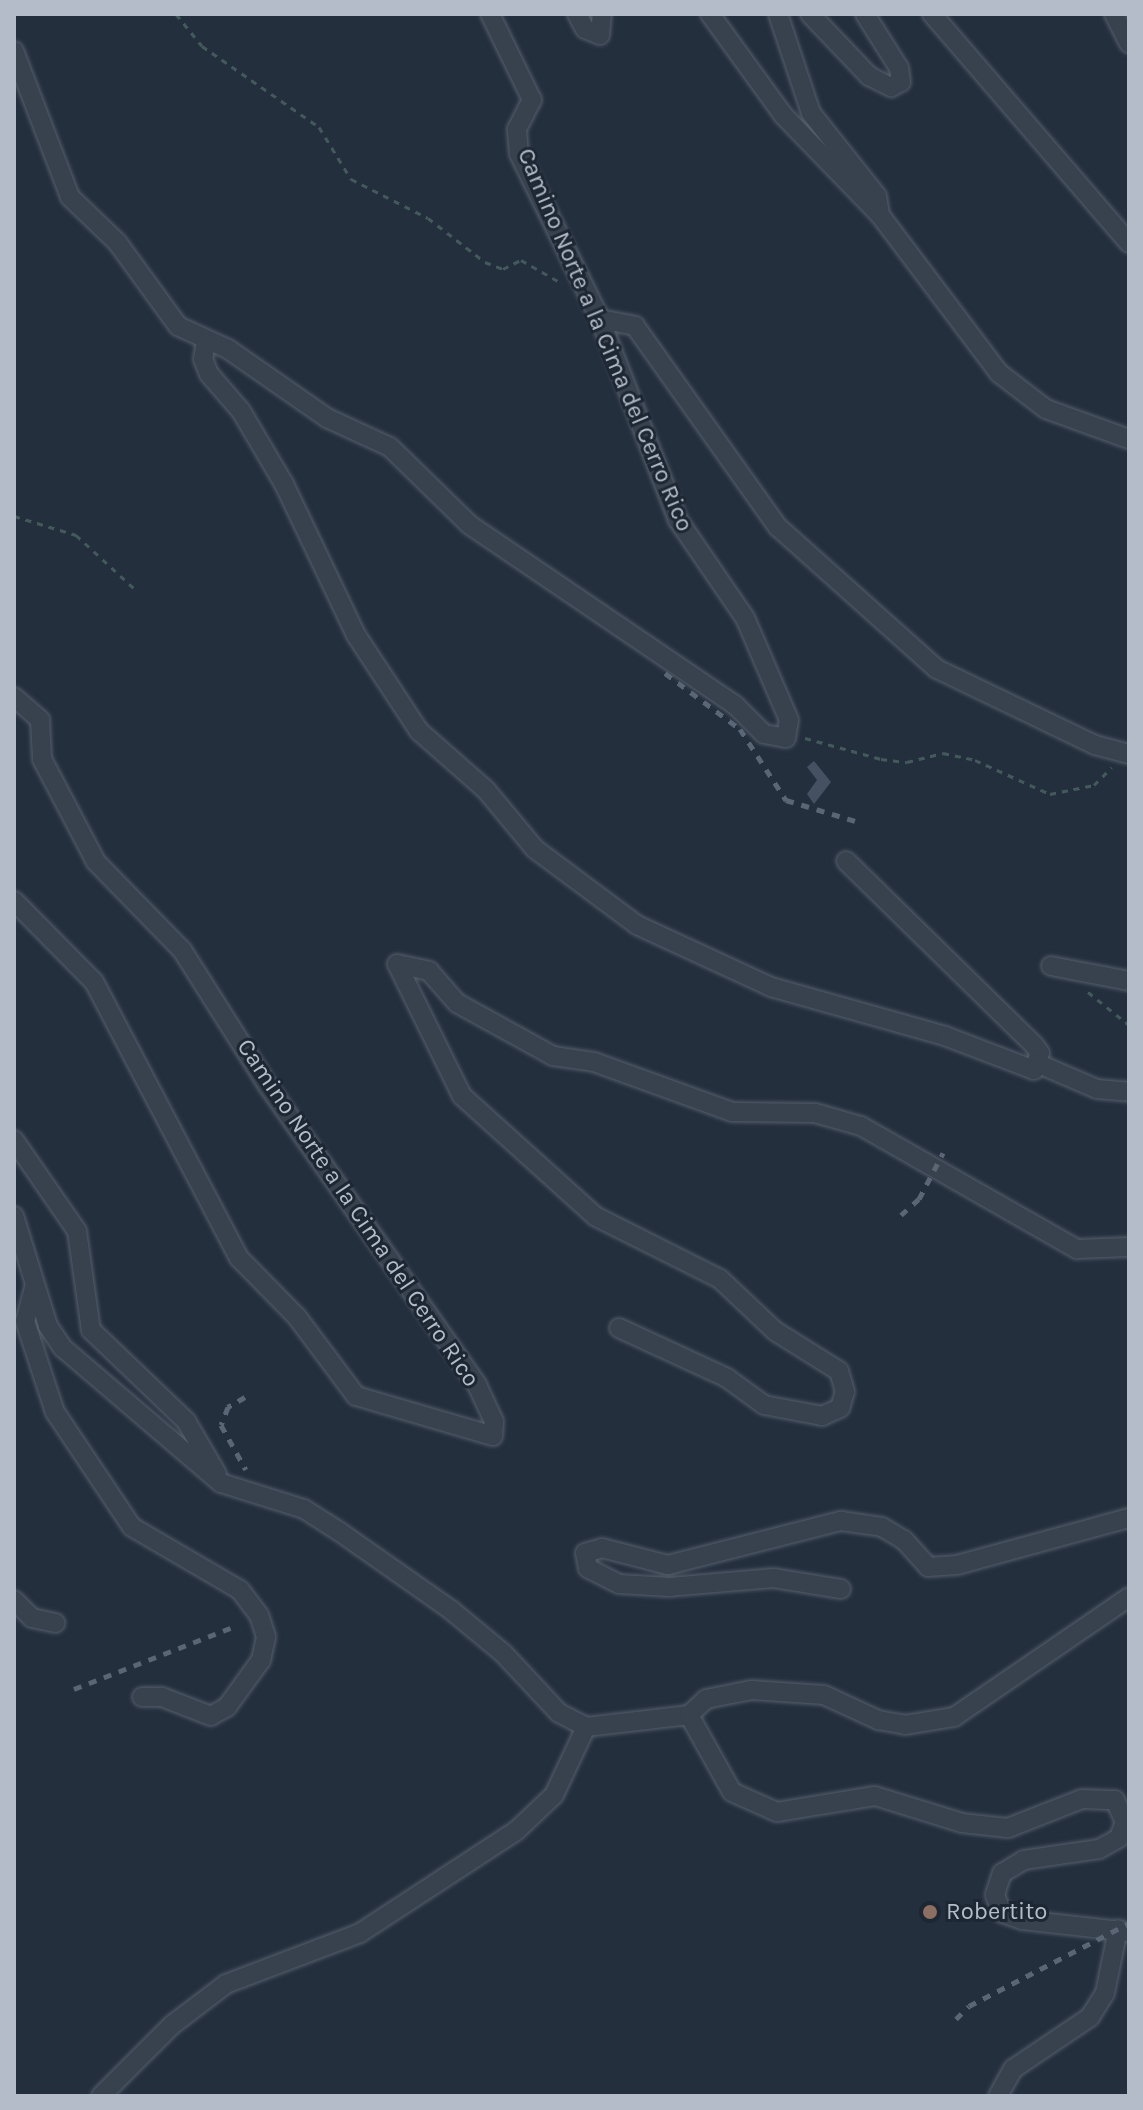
<!DOCTYPE html>
<html>
<head>
<meta charset="utf-8">
<style>
  body { margin:0 }
  #map { position:relative; width:1143px; height:2110px; overflow:hidden; background:#242f3e; font-family:Karla,sans-serif }
  div>[style] { position:absolute }
  .building>* { inset:0; background:#455162 }
  .path>* { height:3px; margin-top:-1.5px; transform-origin:0; background:repeating-linear-gradient(90deg,#44595c 0 6px,transparent 0 12px) }
  .roads { filter:drop-shadow(0 0 2px #565f6c) drop-shadow(0 0 2px #565f6c) }
  .minor>* { height:18px; margin:-9px; padding:0 9px; transform-origin:9px; border-radius:9px; background:#38414e }
  .rail>* { height:5px; margin-top:-2.5px; transform-origin:0; background:repeating-linear-gradient(90deg,#5a6575 0 8px,transparent 0 16px) }
  .dots>* { width:22px; height:22px; translate:-50% -50%; box-sizing:border-box; border:4px solid #1d2633; border-radius:50% }
  span { translate:-50% -50%; white-space:nowrap; text-align:center; line-height:1.15; -webkit-text-stroke:6px #1d2633; paint-order:stroke }
  .street-label { font-size:24px; color:#b4bcc9 }
  .poi-label { font-size:24px; color:#b4bcc9 }
  .left { translate:0 -50%; text-align:left }
  .frame { position:absolute; inset:0; border:16px solid #b4bcc9; pointer-events:none }
</style>
</head>
<body>
<div id="map">
  <div class="building">
    <div style="clip-path:polygon(814px 761px,831px 782px,814px 804px,807px 794px,817px 780px,807px 767px)"></div>
  </div>
  <div class="path">
    <div style="left:176px;top:14px;width:41px;rotate:50.9deg"></div>
    <div style="left:202px;top:46px;width:142px;rotate:34.7deg"></div>
    <div style="left:319px;top:127px;width:61px;rotate:58.4deg"></div>
    <div style="left:351px;top:179px;width:86px;rotate:26.9deg"></div>
    <div style="left:428px;top:218px;width:72px;rotate:37.7deg"></div>
    <div style="left:485px;top:262px;width:19px;rotate:21deg"></div>
    <div style="left:503px;top:269px;width:20px;rotate:-27deg"></div>
    <div style="left:521px;top:260px;width:48px;rotate:29.7deg"></div>
    <div style="left:14px;top:516px;width:65px;rotate:17deg"></div>
    <div style="left:76px;top:535px;width:83px;rotate:42.6deg"></div>
    <div style="left:805px;top:738px;width:79px;rotate:15.4deg"></div>
    <div style="left:881px;top:759px;width:26px;rotate:7deg"></div>
    <div style="left:907px;top:762px;width:37px;rotate:-14deg"></div>
    <div style="left:943px;top:753px;width:33px;rotate:12deg"></div>
    <div style="left:975px;top:760px;width:82px;rotate:24.4deg"></div>
    <div style="left:1050px;top:794px;width:45px;rotate:-11.6deg"></div>
    <div style="left:1094px;top:785px;width:25px;rotate:-45deg"></div>
    <div style="left:1088px;top:992px;width:53px;rotate:38.8deg"></div>
  </div>
  <div class="roads">
    <div class="minor">
      <div style="left:577px;top:14px;width:17px;rotate:62deg"></div>
      <div style="left:585px;top:29px;width:16px;rotate:22deg"></div>
      <div style="left:600px;top:35px;width:21px;rotate:-85deg"></div>
      <div style="left:710px;top:14px;width:125px;rotate:54.1deg"></div>
      <div style="left:783px;top:115px;width:139px;rotate:45.9deg"></div>
      <div style="left:880px;top:215px;width:19px;rotate:-99deg"></div>
      <div style="left:877px;top:196px;width:106px;rotate:-128.5deg"></div>
      <div style="left:811px;top:113px;width:104px;rotate:-108.4deg"></div>
      <div style="left:810px;top:14px;width:86px;rotate:46.4deg"></div>
      <div style="left:869px;top:76px;width:25px;rotate:27deg"></div>
      <div style="left:891px;top:87px;width:11px;rotate:-27deg"></div>
      <div style="left:901px;top:82px;width:14px;rotate:-98deg"></div>
      <div style="left:899px;top:68px;width:64px;rotate:-122.2deg"></div>
      <div style="left:932px;top:14px;width:302px;rotate:49.3deg"></div>
      <div style="left:1114px;top:14px;width:33px;rotate:63deg"></div>
      <div style="left:14px;top:51px;width:156px;rotate:69deg"></div>
      <div style="left:70px;top:197px;width:65px;rotate:43.8deg"></div>
      <div style="left:117px;top:242px;width:104px;rotate:54deg"></div>
      <div style="left:178px;top:326px;width:55px;rotate:24.7deg"></div>
      <div style="left:228px;top:349px;width:121px;rotate:34.9deg"></div>
      <div style="left:327px;top:418px;width:69px;rotate:24.7deg"></div>
      <div style="left:390px;top:447px;width:112px;rotate:44.3deg"></div>
      <div style="left:470px;top:525px;width:320px;rotate:34.2deg"></div>
      <div style="left:735px;top:705px;width:41px;rotate:45deg"></div>
      <div style="left:764px;top:734px;width:22px;rotate:10deg"></div>
      <div style="left:786px;top:738px;width:18px;rotate:-81deg"></div>
      <div style="left:789px;top:720px;width:111px;rotate:-113.3deg"></div>
      <div style="left:745px;top:618px;width:119px;rotate:-124.4deg"></div>
      <div style="left:678px;top:520px;width:216px;rotate:-111.2deg"></div>
      <div style="left:600px;top:319px;width:184px;rotate:-116.1deg"></div>
      <div style="left:519px;top:154px;width:25px;rotate:-95deg"></div>
      <div style="left:517px;top:129px;width:33px;rotate:-63deg"></div>
      <div style="left:532px;top:100px;width:96px;rotate:-116deg"></div>
      <div style="left:880px;top:215px;width:198px;rotate:53deg"></div>
      <div style="left:999px;top:373px;width:59px;rotate:37.5deg"></div>
      <div style="left:1046px;top:409px;width:88px;rotate:19.9deg"></div>
      <div style="left:600px;top:319px;width:36px;rotate:11deg"></div>
      <div style="left:635px;top:326px;width:247px;rotate:54.6deg"></div>
      <div style="left:778px;top:527px;width:213px;rotate:41.8deg"></div>
      <div style="left:937px;top:669px;width:175px;rotate:25.7deg"></div>
      <div style="left:1095px;top:745px;width:35px;rotate:15deg"></div>
      <div style="left:206px;top:341px;width:18px;rotate:99deg"></div>
      <div style="left:203px;top:359px;width:16px;rotate:68deg"></div>
      <div style="left:209px;top:374px;width:49px;rotate:49.1deg"></div>
      <div style="left:241px;top:411px;width:85px;rotate:59.5deg"></div>
      <div style="left:284px;top:484px;width:167px;rotate:64.5deg"></div>
      <div style="left:356px;top:635px;width:115px;rotate:56.7deg"></div>
      <div style="left:419px;top:731px;width:89px;rotate:41.4deg"></div>
      <div style="left:486px;top:790px;width:77px;rotate:50.3deg"></div>
      <div style="left:535px;top:849px;width:127px;rotate:36.7deg"></div>
      <div style="left:637px;top:925px;width:148px;rotate:24.8deg"></div>
      <div style="left:771px;top:987px;width:181px;rotate:15.7deg"></div>
      <div style="left:945px;top:1036px;width:95px;rotate:20.9deg"></div>
      <div style="left:1034px;top:1070px;width:18px;rotate:-71deg"></div>
      <div style="left:1040px;top:1053px;width:10px;rotate:-127deg"></div>
      <div style="left:1034px;top:1045px;width:263px;rotate:-135.6deg"></div>
      <div style="left:14px;top:697px;width:35px;rotate:41deg"></div>
      <div style="left:40px;top:720px;width:39px;rotate:87deg"></div>
      <div style="left:42px;top:759px;width:116px;rotate:62.3deg"></div>
      <div style="left:96px;top:862px;width:123px;rotate:45.7deg"></div>
      <div style="left:182px;top:950px;width:161px;rotate:57.7deg"></div>
      <div style="left:268px;top:1086px;width:365px;rotate:55deg"></div>
      <div style="left:477px;top:1385px;width:40px;rotate:65deg"></div>
      <div style="left:494px;top:1421px;width:15px;rotate:94deg"></div>
      <div style="left:493px;top:1436px;width:143px;rotate:-163.7deg"></div>
      <div style="left:356px;top:1396px;width:99px;rotate:-126.8deg"></div>
      <div style="left:297px;top:1317px;width:83px;rotate:-134.5deg"></div>
      <div style="left:239px;top:1258px;width:312px;rotate:-117.7deg"></div>
      <div style="left:94px;top:982px;width:114px;rotate:-134.6deg"></div>
      <div style="left:1051px;top:966px;width:79px;rotate:10.9deg"></div>
      <div style="left:1039px;top:1064px;width:63px;rotate:23.3deg"></div>
      <div style="left:1097px;top:1089px;width:32px;rotate:5deg"></div>
      <div style="left:14px;top:1140px;width:111px;rotate:55.3deg"></div>
      <div style="left:77px;top:1231px;width:100px;rotate:82deg"></div>
      <div style="left:91px;top:1330px;width:132px;rotate:43.8deg"></div>
      <div style="left:186px;top:1421px;width:61px;rotate:59.7deg"></div>
      <div style="left:14px;top:1216px;width:115px;rotate:72.8deg"></div>
      <div style="left:48px;top:1326px;width:27px;rotate:56deg"></div>
      <div style="left:63px;top:1348px;width:208px;rotate:40.5deg"></div>
      <div style="left:221px;top:1483px;width:87px;rotate:17.4deg"></div>
      <div style="left:304px;top:1509px;width:43px;rotate:32.6deg"></div>
      <div style="left:340px;top:1532px;width:136px;rotate:35.1deg"></div>
      <div style="left:451px;top:1610px;width:67px;rotate:39.6deg"></div>
      <div style="left:503px;top:1653px;width:82px;rotate:47deg"></div>
      <div style="left:559px;top:1713px;width:30px;rotate:27deg"></div>
      <div style="left:586px;top:1727px;width:104px;rotate:-6.6deg"></div>
      <div style="left:689px;top:1715px;width:23px;rotate:-43deg"></div>
      <div style="left:706px;top:1699px;width:47px;rotate:-11.1deg"></div>
      <div style="left:752px;top:1690px;width:72px;rotate:4deg"></div>
      <div style="left:824px;top:1695px;width:60px;rotate:24.8deg"></div>
      <div style="left:878px;top:1720px;width:27px;rotate:10deg"></div>
      <div style="left:905px;top:1725px;width:50px;rotate:-9.3deg"></div>
      <div style="left:954px;top:1717px;width:212px;rotate:-34.4deg"></div>
      <div style="left:34px;top:1288px;width:34px;rotate:105deg"></div>
      <div style="left:25px;top:1321px;width:96px;rotate:71.8deg"></div>
      <div style="left:55px;top:1412px;width:138px;rotate:56.2deg"></div>
      <div style="left:132px;top:1527px;width:125px;rotate:30.3deg"></div>
      <div style="left:240px;top:1590px;width:31px;rotate:53deg"></div>
      <div style="left:259px;top:1615px;width:23px;rotate:72deg"></div>
      <div style="left:266px;top:1637px;width:24px;rotate:102deg"></div>
      <div style="left:261px;top:1660px;width:58px;rotate:125.9deg"></div>
      <div style="left:227px;top:1707px;width:18px;rotate:151deg"></div>
      <div style="left:211px;top:1716px;width:53px;rotate:-158.8deg"></div>
      <div style="left:162px;top:1697px;width:20px;rotate:180deg"></div>
      <div style="left:619px;top:1328px;width:119px;rotate:24.8deg"></div>
      <div style="left:727px;top:1378px;width:46px;rotate:36.1deg"></div>
      <div style="left:764px;top:1405px;width:59px;rotate:10.7deg"></div>
      <div style="left:822px;top:1416px;width:20px;rotate:-24deg"></div>
      <div style="left:840px;top:1408px;width:17px;rotate:-73deg"></div>
      <div style="left:845px;top:1392px;width:22px;rotate:-106deg"></div>
      <div style="left:839px;top:1371px;width:75px;rotate:-148deg"></div>
      <div style="left:775px;top:1331px;width:76px;rotate:-136.6deg"></div>
      <div style="left:720px;top:1279px;width:140px;rotate:-153.3deg"></div>
      <div style="left:595px;top:1216px;width:179px;rotate:-137.9deg"></div>
      <div style="left:462px;top:1096px;width:147px;rotate:-116.2deg"></div>
      <div style="left:397px;top:964px;width:33px;rotate:12deg"></div>
      <div style="left:429px;top:971px;width:43px;rotate:48.8deg"></div>
      <div style="left:457px;top:1003px;width:110px;rotate:28.9deg"></div>
      <div style="left:553px;top:1056px;width:41px;rotate:8.3deg"></div>
      <div style="left:594px;top:1062px;width:147px;rotate:19.9deg"></div>
      <div style="left:732px;top:1112px;width:83px;rotate:0.7deg"></div>
      <div style="left:815px;top:1113px;width:48px;rotate:15.8deg"></div>
      <div style="left:861px;top:1126px;width:249px;rotate:29.7deg"></div>
      <div style="left:1077px;top:1249px;width:52px;rotate:-2.2deg"></div>
      <div style="left:841px;top:1589px;width:68px;rotate:-170.7deg"></div>
      <div style="left:774px;top:1578px;width:104px;rotate:175.1deg"></div>
      <div style="left:670px;top:1587px;width:51px;rotate:-176.6deg"></div>
      <div style="left:619px;top:1584px;width:35px;rotate:-153deg"></div>
      <div style="left:588px;top:1568px;width:15px;rotate:-101deg"></div>
      <div style="left:585px;top:1553px;width:18px;rotate:-16deg"></div>
      <div style="left:602px;top:1548px;width:68px;rotate:14.4deg"></div>
      <div style="left:668px;top:1565px;width:179px;rotate:-14.3deg"></div>
      <div style="left:841px;top:1521px;width:41px;rotate:8.3deg"></div>
      <div style="left:882px;top:1527px;width:26px;rotate:31deg"></div>
      <div style="left:904px;top:1540px;width:36px;rotate:48deg"></div>
      <div style="left:928px;top:1567px;width:29px;rotate:-4deg"></div>
      <div style="left:957px;top:1565px;width:178px;rotate:-15.3deg"></div>
      <div style="left:14px;top:1600px;width:25px;rotate:45deg"></div>
      <div style="left:32px;top:1618px;width:24px;rotate:12deg"></div>
      <div style="left:689px;top:1715px;width:88px;rotate:60.8deg"></div>
      <div style="left:732px;top:1792px;width:49px;rotate:24deg"></div>
      <div style="left:777px;top:1812px;width:99px;rotate:-9.3deg"></div>
      <div style="left:875px;top:1796px;width:91px;rotate:17.2deg"></div>
      <div style="left:962px;top:1823px;width:46px;rotate:6.2deg"></div>
      <div style="left:1008px;top:1828px;width:79px;rotate:-21.4deg"></div>
      <div style="left:1082px;top:1799px;width:33px;rotate:2deg"></div>
      <div style="left:1115px;top:1800px;width:24px;rotate:66deg"></div>
      <div style="left:1125px;top:1822px;width:17px;rotate:111deg"></div>
      <div style="left:1119px;top:1838px;width:23px;rotate:151deg"></div>
      <div style="left:1099px;top:1849px;width:76px;rotate:171.7deg"></div>
      <div style="left:1024px;top:1860px;width:26px;rotate:149deg"></div>
      <div style="left:1002px;top:1873px;width:23px;rotate:108deg"></div>
      <div style="left:995px;top:1895px;width:19px;rotate:69deg"></div>
      <div style="left:1002px;top:1913px;width:21px;rotate:19deg"></div>
      <div style="left:1022px;top:1920px;width:108px;rotate:6.4deg"></div>
      <div style="left:101px;top:2096px;width:100px;rotate:-45deg"></div>
      <div style="left:172px;top:2025px;width:68px;rotate:-37.2deg"></div>
      <div style="left:226px;top:1984px;width:143px;rotate:-20.8deg"></div>
      <div style="left:360px;top:1933px;width:186px;rotate:-33.2deg"></div>
      <div style="left:516px;top:1831px;width:52px;rotate:-43.5deg"></div>
      <div style="left:554px;top:1795px;width:75px;rotate:-64.8deg"></div>
      <div style="left:998px;top:2096px;width:31px;rotate:-61deg"></div>
      <div style="left:1013px;top:2069px;width:93px;rotate:-34deg"></div>
      <div style="left:1090px;top:2017px;width:28px;rotate:-58deg"></div>
      <div style="left:1105px;top:1993px;width:65px;rotate:-78.5deg"></div>
    </div>
  </div>
  <div class="rail">
    <div style="left:665px;top:673px;width:94px;rotate:36.7deg"></div>
    <div style="left:740px;top:729px;width:85px;rotate:57.1deg"></div>
    <div style="left:786px;top:800px;width:79px;rotate:16.8deg"></div>
    <div style="left:901px;top:1215px;width:24px;rotate:-42deg"></div>
    <div style="left:919px;top:1199px;width:52px;rotate:-62.4deg"></div>
    <div style="left:245px;top:1397px;width:20px;rotate:150deg"></div>
    <div style="left:228px;top:1407px;width:19px;rotate:111deg"></div>
    <div style="left:221px;top:1425px;width:51px;rotate:60.9deg"></div>
    <div style="left:74px;top:1689px;width:174px;rotate:-21.3deg"></div>
    <div style="left:956px;top:2019px;width:18px;rotate:-45deg"></div>
    <div style="left:969px;top:2006px;width:180px;rotate:-27.4deg"></div>
  </div>
  <div class="dots">
    <div style="left:930px;top:1912px;background:#8d6e63"></div>
  </div>
  <div class="street-label">
    <span style="left:605px;top:340px;rotate:67deg">Camino Norte a la Cima del Cerro Rico</span>
    <span style="left:358px;top:1213px;rotate:56deg">Camino Norte a la Cima del Cerro Rico</span>
  </div>
  <div class="poi-label">
    <span class="left" style="left:946px;top:1912px">Robertito</span>
  </div>
  <div class="frame"></div>
</div>
</body>
</html>
